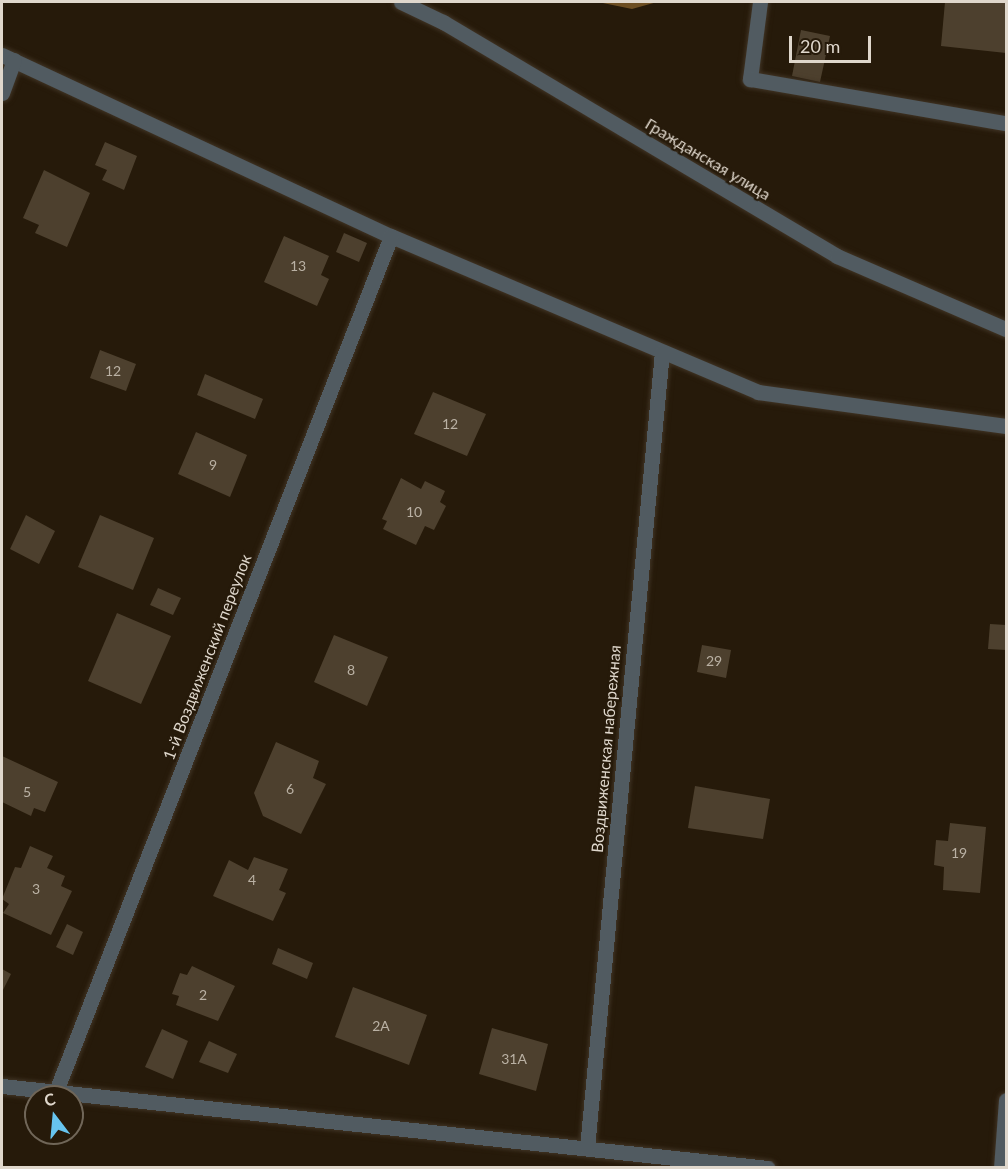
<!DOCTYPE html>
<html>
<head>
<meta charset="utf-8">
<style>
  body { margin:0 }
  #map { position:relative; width:1008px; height:1169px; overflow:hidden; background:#261a0a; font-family:Lato,sans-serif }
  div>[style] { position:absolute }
  .forest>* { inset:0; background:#6d4e22 }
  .building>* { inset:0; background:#4d402e }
  .roads { filter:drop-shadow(0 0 2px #403425) drop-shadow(0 0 2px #403425) }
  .service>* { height:15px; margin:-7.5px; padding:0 7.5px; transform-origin:7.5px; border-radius:7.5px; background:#515b61 }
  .minor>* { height:15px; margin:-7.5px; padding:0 7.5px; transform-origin:7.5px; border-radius:7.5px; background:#515b61 }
  .tertiary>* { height:15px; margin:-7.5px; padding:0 7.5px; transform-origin:7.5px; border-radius:7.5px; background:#515b61 }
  span { translate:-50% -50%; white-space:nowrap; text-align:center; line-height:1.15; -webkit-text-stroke:4.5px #261a0a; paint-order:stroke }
  .number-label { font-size:14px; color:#bab1a4 }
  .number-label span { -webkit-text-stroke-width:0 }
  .street-label { font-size:16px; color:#dfd7cc }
  .frame { position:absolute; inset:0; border:3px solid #dfd7cc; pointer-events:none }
  .north { position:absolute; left:24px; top:1085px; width:60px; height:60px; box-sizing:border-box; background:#261a0a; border:2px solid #706658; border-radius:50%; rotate:344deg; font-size:16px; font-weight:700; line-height:24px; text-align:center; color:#dfd7cc }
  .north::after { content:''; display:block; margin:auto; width:21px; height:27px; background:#67c4ef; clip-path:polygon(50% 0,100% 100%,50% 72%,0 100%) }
  .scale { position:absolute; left:789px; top:36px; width:82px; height:27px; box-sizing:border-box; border:3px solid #dfd7cc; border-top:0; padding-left:8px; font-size:18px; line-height:21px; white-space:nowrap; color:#dfd7cc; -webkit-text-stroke:4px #261a0a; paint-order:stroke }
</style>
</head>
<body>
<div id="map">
  <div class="forest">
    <div style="clip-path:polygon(598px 2px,657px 2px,632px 9px)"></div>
  </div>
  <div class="building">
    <div style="clip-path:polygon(945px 2px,1006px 2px,1006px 53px,941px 46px)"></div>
    <div style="clip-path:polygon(801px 30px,830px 36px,820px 82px,792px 76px)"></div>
    <div style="clip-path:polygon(105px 142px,137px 156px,124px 190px,102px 180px,107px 170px,95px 165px)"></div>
    <div style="clip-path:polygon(44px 170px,90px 193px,67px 247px,35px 233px,39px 225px,23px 218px)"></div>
    <div style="clip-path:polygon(344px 233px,367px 243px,359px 262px,336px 252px)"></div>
    <div style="clip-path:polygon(284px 236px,329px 256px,321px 275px,329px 279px,317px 306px,264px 282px)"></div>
    <div style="clip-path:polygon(100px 350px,136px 364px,126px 391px,90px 378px)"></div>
    <div style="clip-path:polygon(205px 374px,263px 399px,255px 419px,197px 395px)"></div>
    <div style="clip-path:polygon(433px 392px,486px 414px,467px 456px,414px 434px)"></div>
    <div style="clip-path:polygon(196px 432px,247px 455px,230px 497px,178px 474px)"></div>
    <div style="clip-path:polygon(401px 478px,421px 489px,425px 481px,445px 491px,440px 502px,446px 506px,434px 530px,425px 526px,416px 545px,383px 529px,387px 521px,382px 519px)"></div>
    <div style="clip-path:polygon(26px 515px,55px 531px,39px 564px,10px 549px)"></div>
    <div style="clip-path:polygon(100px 515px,154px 538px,133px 590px,78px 567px)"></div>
    <div style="clip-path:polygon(158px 588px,181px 598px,173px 615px,150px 605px)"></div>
    <div style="clip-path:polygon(117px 613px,171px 636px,141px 704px,88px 681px)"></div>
    <div style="clip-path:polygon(990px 624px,1006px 625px,1006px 650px,988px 649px)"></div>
    <div style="clip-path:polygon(334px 635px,388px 657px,367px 706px,314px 682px)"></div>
    <div style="clip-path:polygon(702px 645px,731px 650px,726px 678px,697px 672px)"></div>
    <div style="clip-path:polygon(276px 742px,319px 761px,313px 778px,326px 784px,301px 834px,263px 816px,254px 793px)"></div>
    <div style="clip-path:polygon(2px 756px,58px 782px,45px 812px,34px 808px,31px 816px,2px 802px)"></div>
    <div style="clip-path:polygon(695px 786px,770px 799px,763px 839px,688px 828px)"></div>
    <div style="clip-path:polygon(950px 823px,986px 827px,980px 893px,943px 890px,944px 867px,934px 865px,936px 840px,948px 841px)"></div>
    <div style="clip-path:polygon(30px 846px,53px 856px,47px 868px,65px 876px,61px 886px,72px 891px,51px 935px,3px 913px,9px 904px,2px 899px,15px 867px,21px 868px)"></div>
    <div style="clip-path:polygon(254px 857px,288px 869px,279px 890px,286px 893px,273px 921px,213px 896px,229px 860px,248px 870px)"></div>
    <div style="clip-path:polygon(67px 924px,83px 932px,73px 955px,56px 947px)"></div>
    <div style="clip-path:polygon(278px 948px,313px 963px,307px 979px,272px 964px)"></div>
    <div style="clip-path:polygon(192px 966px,235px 986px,218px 1021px,176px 1005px,179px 996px,172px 994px,180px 973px,187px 975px)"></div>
    <div style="clip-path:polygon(2px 969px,11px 974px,2px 992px)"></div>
    <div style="clip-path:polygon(353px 987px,427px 1015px,409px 1065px,335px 1037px)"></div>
    <div style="clip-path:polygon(492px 1028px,548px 1044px,536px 1091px,479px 1074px)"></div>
    <div style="clip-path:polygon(162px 1029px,188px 1041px,173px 1079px,145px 1067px)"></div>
    <div style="clip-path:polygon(209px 1041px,237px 1054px,228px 1073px,199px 1062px)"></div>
  </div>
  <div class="roads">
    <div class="service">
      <div style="left:760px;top:2px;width:78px;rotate:97.4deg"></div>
      <div style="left:750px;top:79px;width:260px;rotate:9.8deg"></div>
    </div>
    <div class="minor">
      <div style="left:2px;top:55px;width:429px;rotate:25deg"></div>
      <div style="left:391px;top:236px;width:399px;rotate:23deg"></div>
      <div style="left:758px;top:392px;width:250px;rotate:7.8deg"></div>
      <div style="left:2px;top:93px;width:35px;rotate:-70deg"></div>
      <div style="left:2px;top:1086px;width:770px;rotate:6.11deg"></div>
      <div style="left:56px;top:1091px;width:918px;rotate:-68.6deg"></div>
      <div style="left:587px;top:1148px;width:800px;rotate:-84.62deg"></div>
      <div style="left:1001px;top:1168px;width:68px;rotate:-85.8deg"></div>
    </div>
    <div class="tertiary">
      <div style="left:401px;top:2px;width:47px;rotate:25.5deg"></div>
      <div style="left:443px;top:22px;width:458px;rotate:30.7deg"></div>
      <div style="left:837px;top:256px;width:184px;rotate:23.4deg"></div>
    </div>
  </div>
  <div class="number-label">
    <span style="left:298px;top:266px">13</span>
    <span style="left:113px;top:371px">12</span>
    <span style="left:450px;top:424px">12</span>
    <span style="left:213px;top:465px">9</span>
    <span style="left:414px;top:512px">10</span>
    <span style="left:714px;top:661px">29</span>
    <span style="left:351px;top:670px">8</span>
    <span style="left:290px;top:789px">6</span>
    <span style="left:27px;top:792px">5</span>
    <span style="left:959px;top:853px">19</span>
    <span style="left:252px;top:880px">4</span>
    <span style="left:36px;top:889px">3</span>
    <span style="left:203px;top:995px">2</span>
    <span style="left:381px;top:1026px">2А</span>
    <span style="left:514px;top:1059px">31А</span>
  </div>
  <div class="street-label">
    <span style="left:708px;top:159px;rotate:31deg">Гражданская улица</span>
    <span style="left:207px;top:657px;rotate:-69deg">1-й Воздвиженский переулок</span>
    <span style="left:606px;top:749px;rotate:-85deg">Воздвиженская набережная</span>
  </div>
  <div class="frame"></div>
  <div class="north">С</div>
  <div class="scale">20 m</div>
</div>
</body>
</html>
